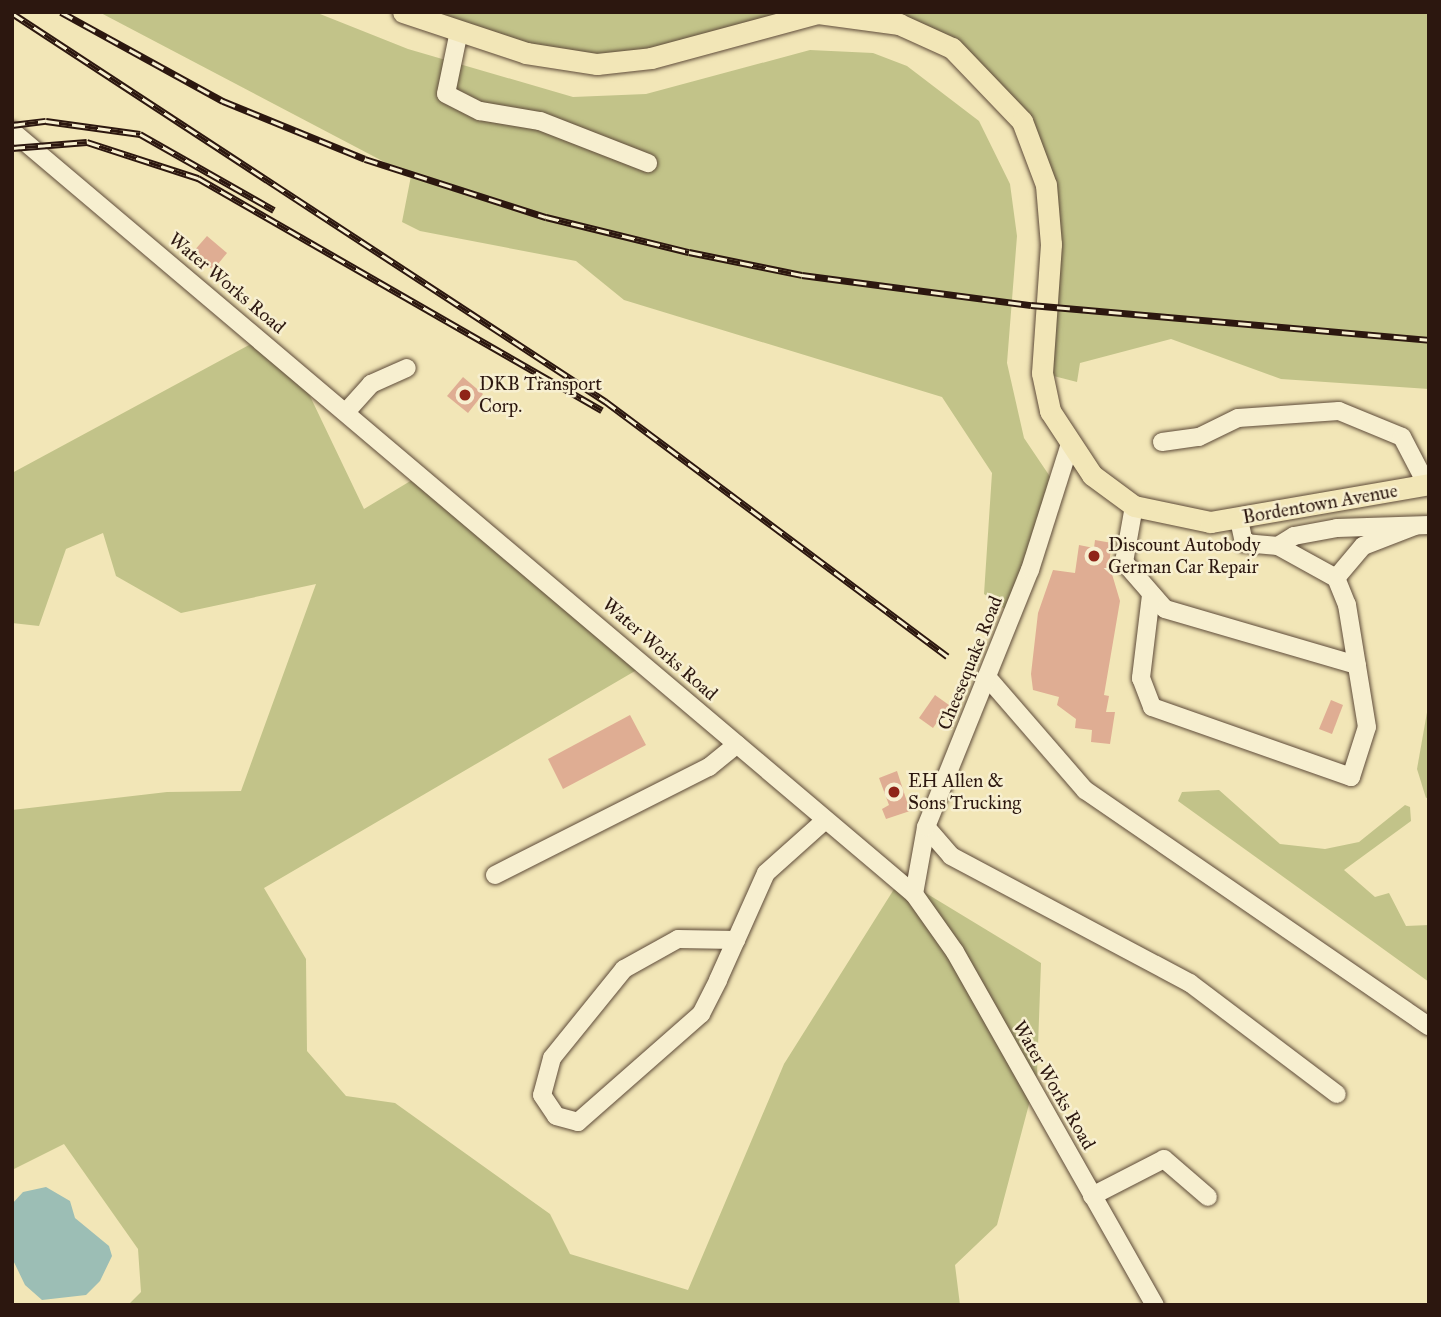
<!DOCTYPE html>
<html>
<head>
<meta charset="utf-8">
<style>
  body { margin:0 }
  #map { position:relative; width:1441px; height:1317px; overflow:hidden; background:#f2e6b7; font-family:"IM FELL Great Primer",serif }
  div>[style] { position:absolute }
  .green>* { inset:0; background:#c2c389 }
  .water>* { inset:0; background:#9cbeb5 }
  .building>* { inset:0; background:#dfad93 }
  .roads { filter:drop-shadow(0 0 2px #5e4b39) drop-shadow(0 0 2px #5e4b39) }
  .minor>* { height:18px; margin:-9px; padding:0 9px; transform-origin:9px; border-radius:9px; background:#f7efd0 }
  .major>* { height:21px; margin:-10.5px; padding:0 10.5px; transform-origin:10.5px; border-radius:10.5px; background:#f2e6b7 }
  .rail>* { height:7px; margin-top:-3.5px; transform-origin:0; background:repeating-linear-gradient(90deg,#f7efd0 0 13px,#2c170f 0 26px); box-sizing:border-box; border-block:2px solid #2c170f }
  .dots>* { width:19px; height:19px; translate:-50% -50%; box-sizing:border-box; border:4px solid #f7efd0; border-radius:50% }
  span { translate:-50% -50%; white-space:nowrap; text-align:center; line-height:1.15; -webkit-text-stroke:5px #f7efd0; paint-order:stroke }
  .street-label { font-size:19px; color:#2c170f }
  .poi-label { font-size:19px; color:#2c170f }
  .left { translate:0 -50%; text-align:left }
  .frame { position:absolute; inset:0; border:14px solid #2c170f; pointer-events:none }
</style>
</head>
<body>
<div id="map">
  <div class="green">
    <div style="clip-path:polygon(99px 12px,315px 12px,408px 49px,573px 97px,646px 94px,810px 50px,873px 53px,907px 66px,979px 121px,1010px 184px,1017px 236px,1007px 363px,1024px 438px,1055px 484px,1013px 615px,984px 594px,992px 473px,942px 397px,624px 300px,576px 261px,420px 231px,402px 222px,411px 176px)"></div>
    <div style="clip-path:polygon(403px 12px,1429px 12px,1429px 389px,1281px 379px,1171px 339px,1080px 363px,1077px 382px,1042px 373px,1051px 244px,1023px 121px,952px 48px,858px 16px,597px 64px)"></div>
    <div style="clip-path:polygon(260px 339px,298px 371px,364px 509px,422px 474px,647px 664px,264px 888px,306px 959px,307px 1051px,346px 1096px,395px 1103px,550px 1214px,570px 1254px,688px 1290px,784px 1064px,901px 878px,1041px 963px,1037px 1074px,997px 1225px,955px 1265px,960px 1305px,128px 1305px,141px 1292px,138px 1249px,64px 1144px,12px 1170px,12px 810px,167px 792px,241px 791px,316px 584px,181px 613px,116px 576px,103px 533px,66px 549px,39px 626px,12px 623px,12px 473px)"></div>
    <div style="clip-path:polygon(1429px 701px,1429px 797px,1426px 798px,1417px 769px)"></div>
    <div style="clip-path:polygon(1219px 790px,1280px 844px,1325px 849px,1359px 842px,1405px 805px,1410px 807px,1411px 821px,1344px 870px,1375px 897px,1389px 893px,1406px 926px,1429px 925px,1429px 982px,1178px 801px,1182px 792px)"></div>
  </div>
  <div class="water">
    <div style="clip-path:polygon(46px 1187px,70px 1201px,75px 1218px,109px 1246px,112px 1256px,100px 1281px,86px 1295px,42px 1300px,25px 1285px,12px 1258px,12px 1204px,23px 1192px)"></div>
  </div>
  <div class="building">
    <div style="clip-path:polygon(207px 236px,227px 253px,213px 270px,193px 252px)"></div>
    <div style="clip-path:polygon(463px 377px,483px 394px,468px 413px,447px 396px)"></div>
    <div style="clip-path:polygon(1095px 540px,1112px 543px,1109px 564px,1120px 601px,1104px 695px,1109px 696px,1106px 712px,1115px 712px,1110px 744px,1091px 742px,1092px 730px,1075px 728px,1076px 719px,1057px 705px,1059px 697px,1033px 690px,1031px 674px,1038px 613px,1053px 570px,1075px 573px,1079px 545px,1094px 548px)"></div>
    <div style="clip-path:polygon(935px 695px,949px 705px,933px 728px,919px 718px)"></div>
    <div style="clip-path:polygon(1331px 700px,1343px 705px,1332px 734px,1319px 729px)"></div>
    <div style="clip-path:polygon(630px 715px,646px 745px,563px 789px,548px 759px)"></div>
    <div style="clip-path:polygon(897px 771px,910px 811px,886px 819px,882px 809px,889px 805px,879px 778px)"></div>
  </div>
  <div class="roads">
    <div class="minor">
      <div style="left:459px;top:31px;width:64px;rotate:101.7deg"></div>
      <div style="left:446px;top:94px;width:38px;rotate:27deg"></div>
      <div style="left:480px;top:111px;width:61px;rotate:9.5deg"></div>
      <div style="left:540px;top:121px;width:116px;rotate:21.3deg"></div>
      <div style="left:12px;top:131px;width:1181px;rotate:40.23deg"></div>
      <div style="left:914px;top:894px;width:71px;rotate:54.7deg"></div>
      <div style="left:955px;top:952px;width:406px;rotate:60.5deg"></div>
      <div style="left:346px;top:412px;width:38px;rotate:-48deg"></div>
      <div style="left:371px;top:384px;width:39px;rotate:-24deg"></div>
      <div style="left:1162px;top:442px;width:37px;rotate:-8deg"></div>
      <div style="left:1199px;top:437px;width:43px;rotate:-26deg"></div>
      <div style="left:1238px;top:418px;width:101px;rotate:-4deg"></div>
      <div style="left:1339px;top:411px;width:68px;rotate:22.4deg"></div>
      <div style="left:1402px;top:437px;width:54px;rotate:62.5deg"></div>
      <div style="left:1134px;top:506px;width:57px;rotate:100.1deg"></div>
      <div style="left:1124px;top:562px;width:62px;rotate:48.9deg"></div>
      <div style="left:1165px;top:609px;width:200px;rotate:16.3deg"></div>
      <div style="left:1278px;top:546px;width:19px;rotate:-32deg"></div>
      <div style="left:1294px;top:536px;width:44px;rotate:-10.5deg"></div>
      <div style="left:1337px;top:528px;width:92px;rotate:-1.9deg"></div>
      <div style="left:1336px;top:578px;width:42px;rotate:-49.8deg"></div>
      <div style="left:1363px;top:546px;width:56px;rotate:-21deg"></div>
      <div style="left:1151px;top:595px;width:84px;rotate:96.9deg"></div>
      <div style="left:1141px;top:678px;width:31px;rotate:69deg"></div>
      <div style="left:1152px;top:707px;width:211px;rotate:19.4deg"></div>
      <div style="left:1351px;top:777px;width:52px;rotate:-72.3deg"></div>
      <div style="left:1367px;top:727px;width:124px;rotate:-99.3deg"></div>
      <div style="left:1347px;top:605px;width:29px;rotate:-112deg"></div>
      <div style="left:1336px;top:578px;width:66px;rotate:-151.1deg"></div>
      <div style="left:1278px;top:546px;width:34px;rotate:-175deg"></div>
      <div style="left:1244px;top:543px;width:24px;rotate:-102deg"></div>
      <div style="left:987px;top:677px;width:150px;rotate:49.1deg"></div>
      <div style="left:1085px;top:790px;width:417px;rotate:34.5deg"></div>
      <div style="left:926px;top:827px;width:38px;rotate:49deg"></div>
      <div style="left:951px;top:856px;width:271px;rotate:28deg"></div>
      <div style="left:1190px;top:983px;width:184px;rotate:37.1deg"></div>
      <div style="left:495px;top:875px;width:240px;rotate:-26.8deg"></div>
      <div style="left:709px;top:767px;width:36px;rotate:-39deg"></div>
      <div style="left:914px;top:894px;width:68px;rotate:-79.8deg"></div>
      <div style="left:926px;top:827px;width:277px;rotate:-68deg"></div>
      <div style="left:1030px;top:570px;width:129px;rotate:-72.4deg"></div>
      <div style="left:736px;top:940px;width:58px;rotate:-179deg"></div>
      <div style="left:678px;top:939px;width:62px;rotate:150.9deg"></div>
      <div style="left:624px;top:969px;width:114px;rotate:129deg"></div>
      <div style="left:552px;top:1058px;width:38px;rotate:105deg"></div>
      <div style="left:542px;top:1095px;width:25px;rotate:56deg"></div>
      <div style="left:556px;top:1116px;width:23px;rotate:15deg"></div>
      <div style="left:578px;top:1122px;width:164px;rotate:-41.3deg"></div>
      <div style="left:701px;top:1014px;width:38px;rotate:-63deg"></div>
      <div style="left:718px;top:980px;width:44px;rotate:-65.8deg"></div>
      <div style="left:736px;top:940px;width:73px;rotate:-65.9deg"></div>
      <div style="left:766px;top:873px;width:76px;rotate:-41.8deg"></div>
      <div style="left:1092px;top:1196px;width:81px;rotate:-27.2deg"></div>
      <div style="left:1164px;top:1159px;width:58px;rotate:40.8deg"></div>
    </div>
    <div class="major">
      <div style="left:403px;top:12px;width:130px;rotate:18.4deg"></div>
      <div style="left:526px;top:53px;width:72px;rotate:8.8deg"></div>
      <div style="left:597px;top:64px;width:54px;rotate:-6.3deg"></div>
      <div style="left:651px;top:58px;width:173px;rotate:-15.1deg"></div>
      <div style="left:818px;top:13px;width:82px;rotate:7.7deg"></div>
      <div style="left:899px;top:24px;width:58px;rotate:24.4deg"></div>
      <div style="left:952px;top:48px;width:101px;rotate:46.2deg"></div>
      <div style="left:1022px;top:121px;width:68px;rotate:69.4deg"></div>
      <div style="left:1046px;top:185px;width:59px;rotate:85.2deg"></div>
      <div style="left:1051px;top:244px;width:129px;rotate:94deg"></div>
      <div style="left:1042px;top:373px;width:39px;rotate:78deg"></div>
      <div style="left:1050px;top:411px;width:77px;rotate:56.7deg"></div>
      <div style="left:1092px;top:475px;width:52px;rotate:36.4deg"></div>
      <div style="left:1134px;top:506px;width:78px;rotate:11.9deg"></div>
      <div style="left:1210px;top:522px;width:222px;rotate:-9.8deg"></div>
    </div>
  </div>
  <div class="rail">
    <div style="left:61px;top:12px;width:185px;rotate:28.8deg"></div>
    <div style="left:223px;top:101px;width:153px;rotate:22.2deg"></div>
    <div style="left:365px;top:159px;width:190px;rotate:17.8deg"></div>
    <div style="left:546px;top:217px;width:147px;rotate:13.8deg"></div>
    <div style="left:689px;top:252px;width:115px;rotate:11.5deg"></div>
    <div style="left:802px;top:275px;width:231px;rotate:7.5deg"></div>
    <div style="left:1031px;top:305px;width:400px;rotate:5deg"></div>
    <div style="left:12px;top:13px;width:709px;rotate:33.2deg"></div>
    <div style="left:605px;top:401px;width:427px;rotate:36.7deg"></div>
    <div style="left:12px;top:125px;width:34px;rotate:-7deg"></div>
    <div style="left:46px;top:121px;width:95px;rotate:7.9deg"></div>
    <div style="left:140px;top:134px;width:154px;rotate:29.6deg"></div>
    <div style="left:12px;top:148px;width:75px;rotate:-4.6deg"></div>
    <div style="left:87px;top:142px;width:117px;rotate:18deg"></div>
    <div style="left:198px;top:178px;width:466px;rotate:29.9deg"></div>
  </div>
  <div class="dots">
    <div style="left:465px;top:395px;background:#8f2418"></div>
    <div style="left:1094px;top:556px;background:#8f2418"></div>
    <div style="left:894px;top:792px;background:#8f2418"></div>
  </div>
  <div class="street-label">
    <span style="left:227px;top:283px;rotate:40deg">Water Works Road</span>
    <span style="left:1320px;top:504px;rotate:-10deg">Bordentown Avenue</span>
    <span style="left:660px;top:649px;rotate:41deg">Water Works Road</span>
    <span style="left:970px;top:663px;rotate:-68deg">Cheesequake Road</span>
    <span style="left:1054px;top:1085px;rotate:60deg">Water Works Road</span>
  </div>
  <div class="poi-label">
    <span class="left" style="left:479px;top:395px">DKB Transport<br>Corp.</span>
    <span class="left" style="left:1108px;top:556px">Discount Autobody<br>German Car Repair</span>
    <span class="left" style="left:908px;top:792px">EH Allen &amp;<br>Sons Trucking</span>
  </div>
  <div class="frame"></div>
</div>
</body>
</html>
